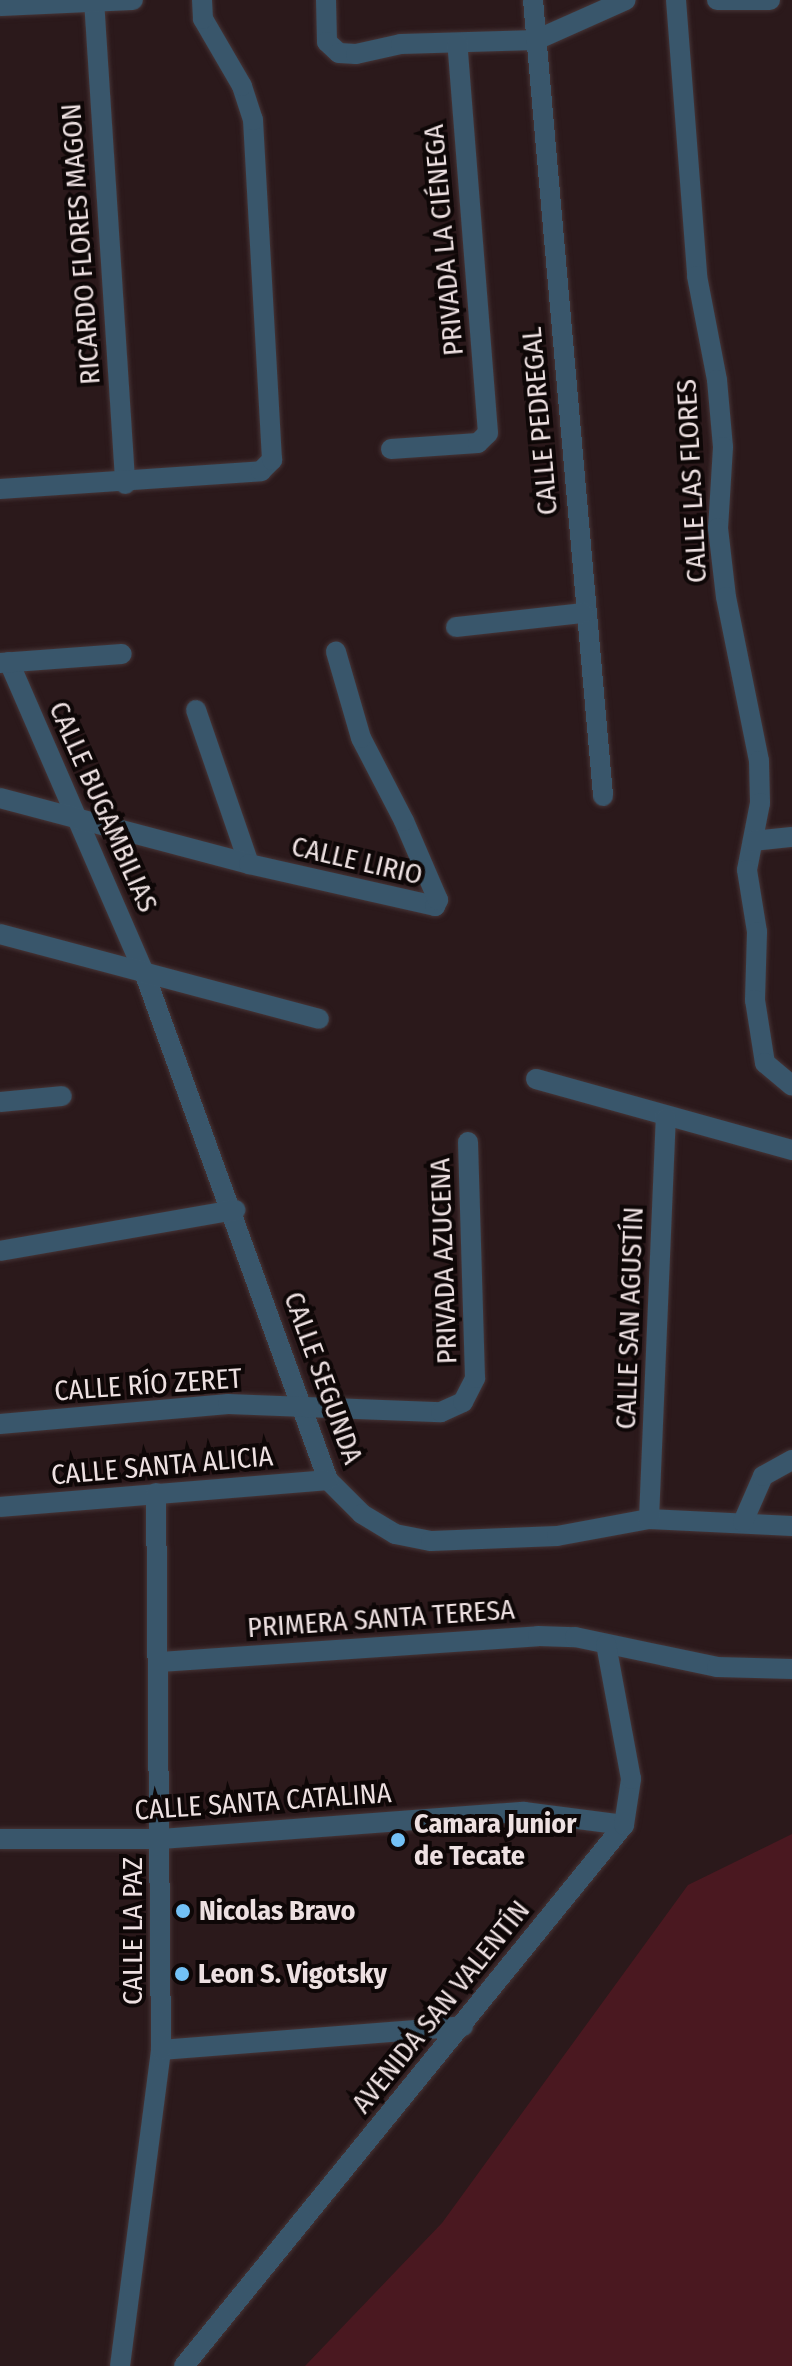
<!DOCTYPE html>
<html>
<head>
<meta charset="utf-8">
<style>
  body { margin:0 }
  #map { position:relative; width:792px; height:2366px; overflow:hidden; background:#2b191b; font-family:"Fira Sans Condensed",sans-serif }
  div>[style] { position:absolute }
  .green>* { inset:0; background:#4a1820 }
  .roads { filter:drop-shadow(0 0 2px #463537) drop-shadow(0 0 2px #463537) }
  .minor>* { height:20px; margin:-10px; padding:0 10px; transform-origin:10px; border-radius:10px; background:#39566b }
  .dots>* { width:22px; height:22px; translate:-50% -50%; box-sizing:border-box; border:4px solid #0e0707; border-radius:50% }
  span { translate:-50% -50%; white-space:nowrap; text-align:center; line-height:1.15; -webkit-text-stroke:8px #0e0707; paint-order:stroke }
  .street-label { font-size:28px; color:#ede0e1 }
  .poi-label { font-size:28px; color:#ede0e1; font-weight:700 }
  .left { translate:0 -50%; text-align:left }
</style>
</head>
<body>
<div id="map">
  <div class="green">
    <div style="clip-path:polygon(792px 1834px,792px 2366px,305px 2366px,442px 2223px,688px 1885px)"></div>
  </div>
  <div class="roads">
    <div class="minor">
      <div style="left:94px;top:0;width:485px;rotate:86.3deg"></div>
      <div style="left:326px;top:0;width:42px;rotate:88.6deg"></div>
      <div style="left:327px;top:42px;width:16px;rotate:43deg"></div>
      <div style="left:339px;top:53px;width:17px;rotate:3deg"></div>
      <div style="left:356px;top:54px;width:46px;rotate:-12.5deg"></div>
      <div style="left:401px;top:44px;width:135px;rotate:-1.7deg"></div>
      <div style="left:536px;top:40px;width:98px;rotate:-24deg"></div>
      <div style="left:533px;top:0;width:799px;rotate:84.97deg"></div>
      <div style="left:676px;top:0;width:277px;rotate:85.6deg"></div>
      <div style="left:697px;top:276px;width:106px;rotate:79.1deg"></div>
      <div style="left:717px;top:380px;width:67px;rotate:84.9deg"></div>
      <div style="left:723px;top:447px;width:81px;rotate:93.5deg"></div>
      <div style="left:718px;top:528px;width:69px;rotate:83.4deg"></div>
      <div style="left:726px;top:597px;width:167px;rotate:78.6deg"></div>
      <div style="left:759px;top:761px;width:42px;rotate:88.6deg"></div>
      <div style="left:760px;top:803px;width:68px;rotate:101deg"></div>
      <div style="left:747px;top:870px;width:63px;rotate:80.8deg"></div>
      <div style="left:757px;top:932px;width:68px;rotate:91.7deg"></div>
      <div style="left:755px;top:1000px;width:64px;rotate:81deg"></div>
      <div style="left:765px;top:1063px;width:35px;rotate:40deg"></div>
      <div style="left:717px;top:0;width:53px"></div>
      <div style="left:0;top:6px;width:133px;rotate:-2.6deg"></div>
      <div style="left:391px;top:449px;width:87px;rotate:-3.9deg"></div>
      <div style="left:478px;top:443px;width:14px;rotate:-45deg"></div>
      <div style="left:488px;top:433px;width:391px;rotate:-94.5deg"></div>
      <div style="left:0;top:489px;width:262px;rotate:-3.9deg"></div>
      <div style="left:261px;top:471px;width:16px;rotate:-45deg"></div>
      <div style="left:272px;top:460px;width:341px;rotate:-93.2deg"></div>
      <div style="left:253px;top:120px;width:36px;rotate:-108deg"></div>
      <div style="left:242px;top:86px;width:78px;rotate:-120.2deg"></div>
      <div style="left:203px;top:19px;width:19px;rotate:-93deg"></div>
      <div style="left:456px;top:627px;width:128px;rotate:-6.3deg"></div>
      <div style="left:9px;top:662px;width:341px;rotate:66.5deg"></div>
      <div style="left:145px;top:975px;width:537px;rotate:70.08deg"></div>
      <div style="left:328px;top:1480px;width:48px;rotate:45deg"></div>
      <div style="left:362px;top:1514px;width:39px;rotate:31deg"></div>
      <div style="left:395px;top:1534px;width:37px;rotate:11deg"></div>
      <div style="left:431px;top:1541px;width:126px;rotate:-2.3deg"></div>
      <div style="left:557px;top:1536px;width:94px;rotate:-10.5deg"></div>
      <div style="left:649px;top:1519px;width:143px;rotate:2.8deg"></div>
      <div style="left:0;top:663px;width:122px;rotate:-4.2deg"></div>
      <div style="left:196px;top:710px;width:163px;rotate:71deg"></div>
      <div style="left:0;top:798px;width:258px;rotate:14.8deg"></div>
      <div style="left:249px;top:864px;width:191px;rotate:12.7deg"></div>
      <div style="left:435px;top:906px;width:7px;rotate:-63deg"></div>
      <div style="left:438px;top:900px;width:86px;rotate:-113.3deg"></div>
      <div style="left:404px;top:821px;width:93px;rotate:-117.4deg"></div>
      <div style="left:361px;top:738px;width:90px;rotate:-106.2deg"></div>
      <div style="left:753px;top:841px;width:39px;rotate:-6deg"></div>
      <div style="left:0;top:934px;width:330px;rotate:14.9deg"></div>
      <div style="left:536px;top:1079px;width:266px;rotate:15.5deg"></div>
      <div style="left:0;top:1102px;width:62px;rotate:-5.5deg"></div>
      <div style="left:0;top:1251px;width:239px;rotate:-9.9deg"></div>
      <div style="left:0;top:1424px;width:229px;rotate:-5deg"></div>
      <div style="left:228px;top:1404px;width:213px;rotate:2.2deg"></div>
      <div style="left:441px;top:1412px;width:24px;rotate:-24deg"></div>
      <div style="left:463px;top:1402px;width:27px;rotate:-63deg"></div>
      <div style="left:475px;top:1378px;width:236px;rotate:-91.7deg"></div>
      <div style="left:0;top:1507px;width:329px;rotate:-4.7deg"></div>
      <div style="left:649px;top:1519px;width:401px;rotate:-87.6deg"></div>
      <div style="left:743px;top:1522px;width:50px;rotate:-66.5deg"></div>
      <div style="left:763px;top:1476px;width:33px;rotate:-29deg"></div>
      <div style="left:160px;top:1662px;width:379px;rotate:-3.9deg"></div>
      <div style="left:538px;top:1636px;width:37px;rotate:2deg"></div>
      <div style="left:575px;top:1637px;width:145px;rotate:11.9deg"></div>
      <div style="left:717px;top:1667px;width:75px;rotate:1.5deg"></div>
      <div style="left:0;top:1839px;width:161px"></div>
      <div style="left:161px;top:1839px;width:364px;rotate:-4.3deg"></div>
      <div style="left:524px;top:1812px;width:101px;rotate:7.4deg"></div>
      <div style="left:161px;top:2050px;width:303px;rotate:-4.5deg"></div>
      <div style="left:120px;top:2366px;width:319px;rotate:-82.6deg"></div>
      <div style="left:161px;top:2050px;width:557px;rotate:-90.51deg"></div>
      <div style="left:184px;top:2366px;width:697px;rotate:-50.88deg"></div>
      <div style="left:624px;top:1825px;width:47px;rotate:-81.3deg"></div>
      <div style="left:631px;top:1779px;width:137px;rotate:-100.5deg"></div>
    </div>
  </div>
  <div class="dots">
    <div style="left:398px;top:1840px;background:#73c1f6"></div>
    <div style="left:183px;top:1911px;background:#73c1f6"></div>
    <div style="left:182px;top:1974px;background:#73c1f6"></div>
  </div>
  <div class="street-label">
    <span style="left:444px;top:240px;rotate:-95deg">PRIVADA LA CIÉNEGA</span>
    <span style="left:81px;top:244px;rotate:-94deg">RICARDO FLORES MAGON</span>
    <span style="left:540px;top:421px;rotate:-95deg">CALLE PEDREGAL</span>
    <span style="left:692px;top:481px;rotate:-93deg">CALLE LAS FLORES</span>
    <span style="left:103px;top:807px;rotate:66deg">CALLE BUGAMBILIAS</span>
    <span style="left:357px;top:861px;rotate:13deg">CALLE LIRIO</span>
    <span style="left:444px;top:1261px;rotate:-92deg">PRIVADA AZUCENA</span>
    <span style="left:630px;top:1318px;rotate:-88deg">CALLE SAN AGUSTÍN</span>
    <span style="left:323px;top:1378px;rotate:70deg">CALLE SEGUNDA</span>
    <span style="left:148px;top:1385px;rotate:-4deg">CALLE RÍO ZERET</span>
    <span style="left:162px;top:1466px;rotate:-5deg">CALLE SANTA ALICIA</span>
    <span style="left:381px;top:1619px;rotate:-4deg">PRIMERA SANTA TERESA</span>
    <span style="left:263px;top:1802px;rotate:-4deg">CALLE SANTA CATALINA</span>
    <span style="left:133px;top:1931px;rotate:-90deg">CALLE LA PAZ</span>
    <span style="left:441px;top:2007px;rotate:-51deg">AVENIDA SAN VALENTÍN</span>
  </div>
  <div class="poi-label">
    <span class="left" style="left:414px;top:1840px">Camara Junior<br>de Tecate</span>
    <span class="left" style="left:199px;top:1911px">Nicolas Bravo</span>
    <span class="left" style="left:198px;top:1974px">Leon S. Vigotsky</span>
  </div>
</div>
</body>
</html>
